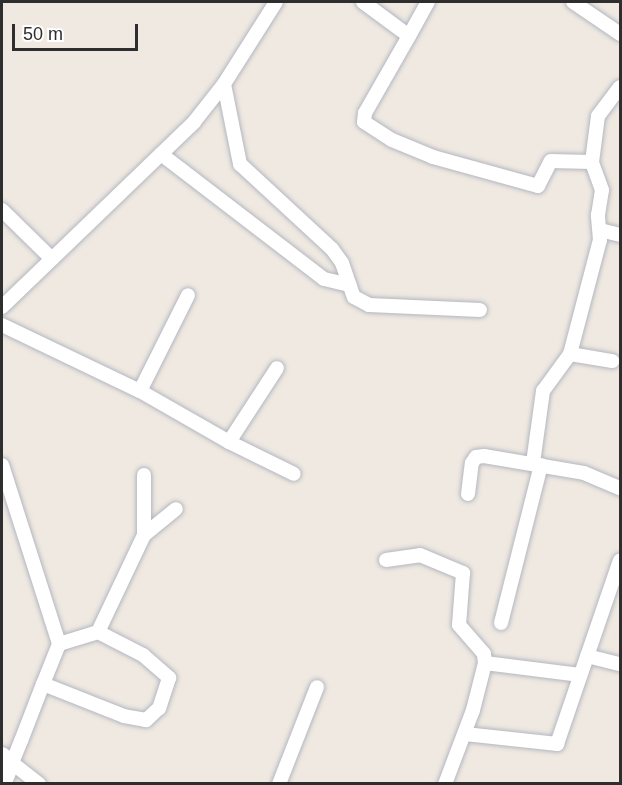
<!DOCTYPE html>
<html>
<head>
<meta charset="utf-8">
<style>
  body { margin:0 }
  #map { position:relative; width:622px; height:785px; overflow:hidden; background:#efe9e1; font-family:Arial,sans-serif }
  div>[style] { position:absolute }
  .roads { filter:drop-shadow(0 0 2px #b4b7c1) drop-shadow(0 0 2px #b4b7c1) }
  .minor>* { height:14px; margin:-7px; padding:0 7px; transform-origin:7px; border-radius:7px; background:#fff }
  .tertiary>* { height:16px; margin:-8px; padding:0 8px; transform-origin:8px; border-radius:8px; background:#fff }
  span { translate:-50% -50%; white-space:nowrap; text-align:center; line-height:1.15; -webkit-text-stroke:6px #fff; paint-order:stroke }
  .frame { position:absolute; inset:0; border:3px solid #2e2e2e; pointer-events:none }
  .scale { position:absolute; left:12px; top:24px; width:126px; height:27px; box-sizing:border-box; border:3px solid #2e2e2e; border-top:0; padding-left:8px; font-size:18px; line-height:21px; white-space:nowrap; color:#2e2e2e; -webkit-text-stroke:4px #fff; paint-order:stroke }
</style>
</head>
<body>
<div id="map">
  <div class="roads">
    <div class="minor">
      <div style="left:363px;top:2px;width:57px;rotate:36.5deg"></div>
      <div style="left:409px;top:36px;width:89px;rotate:119.7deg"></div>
      <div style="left:365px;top:113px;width:9px;rotate:96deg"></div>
      <div style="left:364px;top:122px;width:33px;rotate:33deg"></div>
      <div style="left:392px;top:140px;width:44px;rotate:22.5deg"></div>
      <div style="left:433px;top:157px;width:109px;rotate:15.4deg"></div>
      <div style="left:538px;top:186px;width:28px;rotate:-63deg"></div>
      <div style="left:551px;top:161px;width:41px;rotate:1.4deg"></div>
      <div style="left:592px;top:162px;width:46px;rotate:-82.6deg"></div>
      <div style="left:598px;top:116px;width:36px;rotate:-53deg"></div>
      <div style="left:573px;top:2px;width:57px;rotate:34.2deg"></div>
      <div style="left:409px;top:36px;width:39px;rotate:-61deg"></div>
      <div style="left:224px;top:84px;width:82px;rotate:78.7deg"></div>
      <div style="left:240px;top:164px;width:125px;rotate:42.7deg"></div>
      <div style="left:332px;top:249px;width:17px;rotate:54deg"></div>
      <div style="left:342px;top:263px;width:36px;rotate:71deg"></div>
      <div style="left:354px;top:297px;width:17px;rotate:28deg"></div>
      <div style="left:369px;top:305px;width:111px;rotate:2.6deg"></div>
      <div style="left:161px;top:154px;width:205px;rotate:37.5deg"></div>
      <div style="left:324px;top:279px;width:26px;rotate:13deg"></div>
      <div style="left:2px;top:210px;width:70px;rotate:44.4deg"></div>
      <div style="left:600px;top:230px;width:21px;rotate:14deg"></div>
      <div style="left:2px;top:307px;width:267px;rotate:-43.9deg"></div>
      <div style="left:194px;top:122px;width:48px;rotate:-51.7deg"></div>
      <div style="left:224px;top:84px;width:97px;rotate:-57.6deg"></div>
      <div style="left:2px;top:325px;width:153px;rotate:25.6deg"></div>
      <div style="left:140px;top:391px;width:103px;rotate:29.8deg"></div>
      <div style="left:229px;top:442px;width:72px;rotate:26.2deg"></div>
      <div style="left:570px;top:354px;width:43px;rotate:9.5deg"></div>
      <div style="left:140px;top:391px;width:107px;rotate:-63.4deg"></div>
      <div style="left:229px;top:442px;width:88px;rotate:-57deg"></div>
      <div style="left:533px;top:463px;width:73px;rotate:-82.1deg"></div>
      <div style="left:543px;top:391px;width:46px;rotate:-53.9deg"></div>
      <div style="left:570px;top:354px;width:118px;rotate:-75.3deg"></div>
      <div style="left:600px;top:240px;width:25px;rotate:-95deg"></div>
      <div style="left:598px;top:215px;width:25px;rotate:-81deg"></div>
      <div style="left:602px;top:190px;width:30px;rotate:-110deg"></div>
      <div style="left:2px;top:465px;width:188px;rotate:72.3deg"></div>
      <div style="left:144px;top:475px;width:60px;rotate:90deg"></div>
      <div style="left:468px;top:494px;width:31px;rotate:-83deg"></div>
      <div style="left:472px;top:463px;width:7px;rotate:-56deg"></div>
      <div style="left:476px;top:457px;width:8px;rotate:-7deg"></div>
      <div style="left:484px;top:456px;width:101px;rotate:9.6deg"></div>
      <div style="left:584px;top:473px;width:39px;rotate:23deg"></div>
      <div style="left:386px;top:560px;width:34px;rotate:-8deg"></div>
      <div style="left:420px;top:555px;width:47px;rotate:22.7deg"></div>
      <div style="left:463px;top:573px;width:52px;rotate:94.4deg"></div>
      <div style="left:459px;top:625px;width:38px;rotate:49deg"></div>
      <div style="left:484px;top:654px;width:9px;rotate:84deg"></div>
      <div style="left:485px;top:663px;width:49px;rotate:104.3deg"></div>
      <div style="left:473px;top:710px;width:79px;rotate:110.7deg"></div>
      <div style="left:501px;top:623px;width:163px;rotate:-75.8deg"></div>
      <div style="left:98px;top:632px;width:107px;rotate:-64.6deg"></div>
      <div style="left:144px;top:535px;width:41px;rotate:-39.1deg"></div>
      <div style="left:587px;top:656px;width:34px;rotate:14deg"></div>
      <div style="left:485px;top:663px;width:96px;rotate:7.2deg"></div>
      <div style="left:465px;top:734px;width:93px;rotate:6.2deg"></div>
      <div style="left:557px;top:744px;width:194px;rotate:-71.1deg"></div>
      <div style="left:39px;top:784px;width:34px;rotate:-142deg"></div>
      <div style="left:12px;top:763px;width:24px;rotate:-68deg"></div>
      <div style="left:21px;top:741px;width:61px;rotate:-68.9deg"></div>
      <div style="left:43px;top:684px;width:43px;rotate:-68.2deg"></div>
      <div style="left:59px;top:644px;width:41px;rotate:-17.1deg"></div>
      <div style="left:98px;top:632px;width:51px;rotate:27.1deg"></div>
      <div style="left:143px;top:655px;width:35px;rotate:41deg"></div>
      <div style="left:169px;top:678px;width:32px;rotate:108deg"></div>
      <div style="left:159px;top:708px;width:18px;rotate:137deg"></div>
      <div style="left:146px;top:720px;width:22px;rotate:-170deg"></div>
      <div style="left:124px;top:716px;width:87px;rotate:-158.4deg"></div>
      <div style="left:279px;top:784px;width:104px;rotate:-68.6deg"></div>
    </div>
    <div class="tertiary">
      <div style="left:2px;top:755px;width:13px;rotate:39deg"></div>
      <div style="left:12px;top:763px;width:23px;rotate:113deg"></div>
    </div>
  </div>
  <div class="frame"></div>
  <div class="scale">50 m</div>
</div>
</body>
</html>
